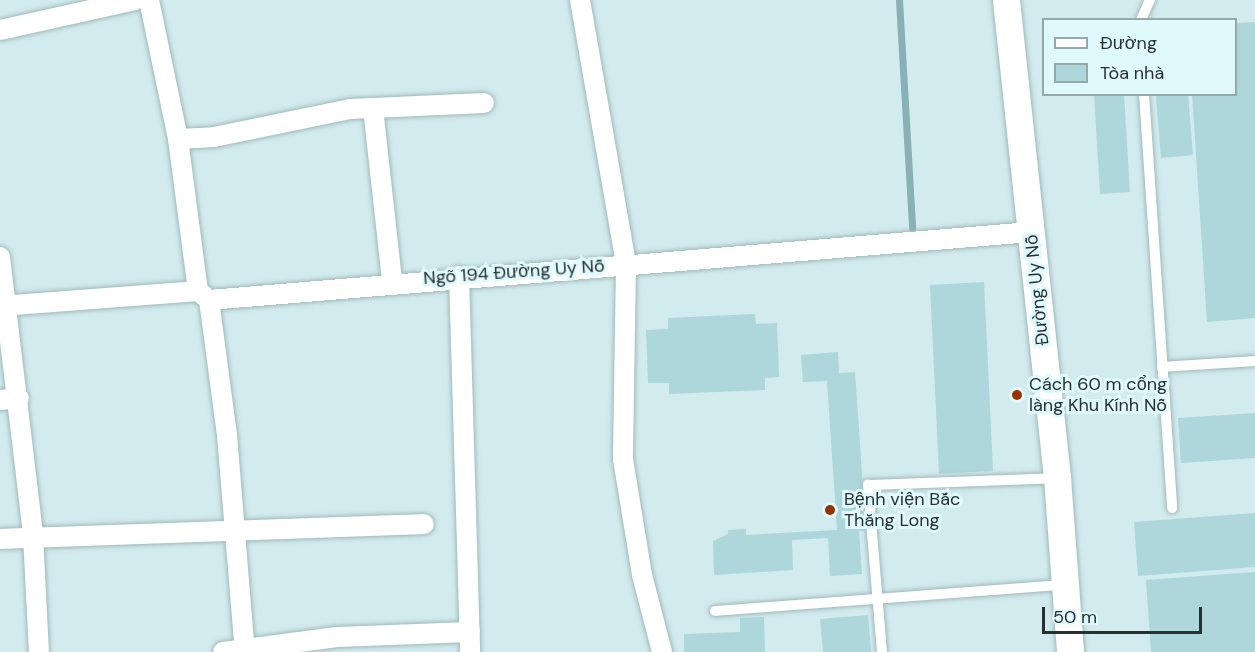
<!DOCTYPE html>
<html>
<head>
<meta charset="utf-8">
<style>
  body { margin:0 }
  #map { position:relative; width:1255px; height:652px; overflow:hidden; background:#d2ebee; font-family:"DM Sans",sans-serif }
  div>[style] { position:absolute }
  .stream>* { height:7px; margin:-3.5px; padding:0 3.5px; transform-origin:3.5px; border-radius:3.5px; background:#88b1b6 }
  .building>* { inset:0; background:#add7db }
  .roads { filter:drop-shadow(0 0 2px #a1b9bb) drop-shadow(0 0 2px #a1b9bb) }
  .lane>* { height:10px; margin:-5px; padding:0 5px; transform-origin:5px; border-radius:5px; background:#fff }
  .street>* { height:20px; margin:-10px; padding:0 10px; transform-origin:10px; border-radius:10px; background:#fff }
  .secondary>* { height:27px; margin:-13.5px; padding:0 13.5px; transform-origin:13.5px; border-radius:13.5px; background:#fff }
  .dots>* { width:16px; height:16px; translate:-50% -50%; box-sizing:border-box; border:3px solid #dff9fc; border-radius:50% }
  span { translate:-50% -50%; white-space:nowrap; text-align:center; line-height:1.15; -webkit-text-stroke:6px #dff9fc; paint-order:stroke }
  .street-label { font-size:18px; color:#273132 }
  .poi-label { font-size:18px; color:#273132 }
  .left { translate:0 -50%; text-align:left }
  .legend { position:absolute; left:1042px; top:18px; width:195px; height:78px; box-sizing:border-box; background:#dff9fc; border:2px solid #95a9ab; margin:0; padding:8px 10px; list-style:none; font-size:18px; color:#273132 }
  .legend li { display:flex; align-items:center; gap:12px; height:30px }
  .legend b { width:30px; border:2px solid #95a9ab }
  .scale { position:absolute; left:1042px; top:607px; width:160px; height:27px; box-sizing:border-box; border:3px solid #273132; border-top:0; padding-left:8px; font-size:18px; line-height:21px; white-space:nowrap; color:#273132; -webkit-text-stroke:4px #dff9fc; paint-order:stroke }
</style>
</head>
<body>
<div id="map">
  <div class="stream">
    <div style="left:899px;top:0;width:228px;rotate:86.7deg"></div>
  </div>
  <div class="building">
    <div style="clip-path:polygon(1255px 22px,1255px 318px,1207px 322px,1192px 94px,1236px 94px,1236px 23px)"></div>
    <div style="clip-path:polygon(1094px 94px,1124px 94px,1130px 192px,1100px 194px)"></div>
    <div style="clip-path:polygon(1188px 94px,1193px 155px,1161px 158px,1156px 96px)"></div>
    <div style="clip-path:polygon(984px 282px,993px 471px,939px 474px,930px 285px)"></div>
    <div style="clip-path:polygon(755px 314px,756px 324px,777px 323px,779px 377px,765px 378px,765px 390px,669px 394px,669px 383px,648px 383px,646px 330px,668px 329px,668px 318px)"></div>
    <div style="clip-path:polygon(838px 352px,839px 373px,855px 372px,866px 531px,859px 531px,862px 574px,830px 576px,828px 538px,792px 540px,793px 570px,714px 575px,713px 541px,728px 534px,728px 530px,746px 529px,746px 535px,837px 530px,827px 381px,803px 382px,801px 355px)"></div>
    <div style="clip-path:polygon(1255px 413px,1255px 458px,1181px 463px,1178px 418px)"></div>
    <div style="clip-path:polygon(1255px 513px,1255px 567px,1138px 576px,1134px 522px)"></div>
    <div style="clip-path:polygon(1255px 572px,1255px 652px,1151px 652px,1146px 580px)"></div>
    <div style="clip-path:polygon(868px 615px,871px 652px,823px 652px,820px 619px)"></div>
    <div style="clip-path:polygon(764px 617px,765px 652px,684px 652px,684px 634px,740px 632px,740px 618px)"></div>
  </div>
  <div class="roads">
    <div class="lane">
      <div style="left:1141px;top:20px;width:22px;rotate:-66deg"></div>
      <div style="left:1144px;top:94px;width:415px;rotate:86.1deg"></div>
      <div style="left:1162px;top:367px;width:93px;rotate:-3.7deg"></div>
      <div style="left:715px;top:611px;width:350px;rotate:-4.3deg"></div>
      <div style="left:882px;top:652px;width:168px;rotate:-94.8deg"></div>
      <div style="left:868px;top:485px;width:189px;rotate:-2.1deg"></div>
    </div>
    <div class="street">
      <div style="left:149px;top:0;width:142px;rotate:78.2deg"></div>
      <div style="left:178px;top:139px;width:153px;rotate:82.5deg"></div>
      <div style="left:580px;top:0;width:268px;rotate:80.1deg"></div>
      <div style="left:626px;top:264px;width:195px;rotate:90.9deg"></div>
      <div style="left:623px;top:459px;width:118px;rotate:80.7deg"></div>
      <div style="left:642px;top:575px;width:80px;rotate:75.4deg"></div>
      <div style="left:0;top:30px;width:138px;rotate:-12.5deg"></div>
      <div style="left:373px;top:108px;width:174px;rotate:83.7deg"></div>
      <div style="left:178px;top:139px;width:36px;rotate:-3deg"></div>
      <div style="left:214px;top:137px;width:139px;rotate:-11.6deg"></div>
      <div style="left:350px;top:109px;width:134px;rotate:-2.6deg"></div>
      <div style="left:0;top:257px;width:280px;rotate:83.2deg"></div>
      <div style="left:33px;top:535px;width:117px;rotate:87.1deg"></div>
      <div style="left:459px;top:276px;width:376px;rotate:88.3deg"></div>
      <div style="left:209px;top:300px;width:136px;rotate:82.4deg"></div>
      <div style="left:227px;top:435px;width:218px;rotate:85.3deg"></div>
      <div style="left:0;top:306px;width:199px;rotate:-4.3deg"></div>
      <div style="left:198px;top:291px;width:14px;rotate:39deg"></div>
      <div style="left:209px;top:300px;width:825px;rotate:-4.73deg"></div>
      <div style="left:0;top:400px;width:19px;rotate:-6deg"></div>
      <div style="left:0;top:539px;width:424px;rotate:-2deg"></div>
      <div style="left:223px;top:652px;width:115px;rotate:-7.5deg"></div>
      <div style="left:337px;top:637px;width:133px;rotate:-2.2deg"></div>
    </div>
    <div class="secondary">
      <div style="left:1006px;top:0;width:481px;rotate:83.9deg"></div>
      <div style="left:1057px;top:478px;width:174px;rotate:85.7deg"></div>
    </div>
  </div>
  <div class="dots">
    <div style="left:1017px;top:395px;background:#973204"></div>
    <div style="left:830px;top:510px;background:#973204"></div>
  </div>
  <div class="street-label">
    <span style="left:514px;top:272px;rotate:-4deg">Ngõ 194 Đường Uy Nỗ</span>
    <span style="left:1037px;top:290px;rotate:-96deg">Đường Uy Nỗ</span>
  </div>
  <div class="poi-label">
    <span class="left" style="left:1029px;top:395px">Cách 60 m cổng<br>làng Khu Kính Nỗ</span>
    <span class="left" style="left:844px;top:510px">Bệnh viện Bắc<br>Thăng Long</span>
  </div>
  <ul class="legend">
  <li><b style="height:8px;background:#fff"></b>Đường</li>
  <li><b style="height:16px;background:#add7db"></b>Tòa nhà</li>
  </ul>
  <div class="scale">50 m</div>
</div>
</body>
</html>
